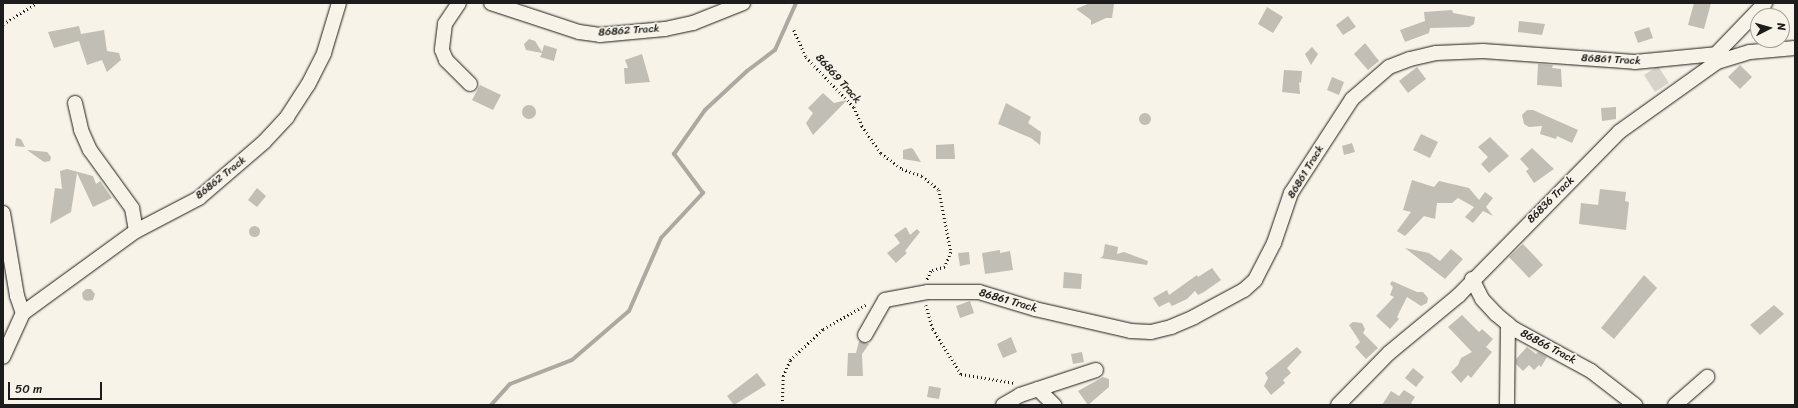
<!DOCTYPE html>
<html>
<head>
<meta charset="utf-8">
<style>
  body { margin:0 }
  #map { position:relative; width:1798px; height:408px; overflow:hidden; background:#f7f3e8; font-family:Sriracha,sans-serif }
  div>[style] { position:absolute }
  .green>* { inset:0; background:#d7d3cb }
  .stream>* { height:4px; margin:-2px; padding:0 2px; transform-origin:2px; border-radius:2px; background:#aca9a2 }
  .building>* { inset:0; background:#c0beb5 }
  .round { border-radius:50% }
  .path>* { height:2.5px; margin-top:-1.25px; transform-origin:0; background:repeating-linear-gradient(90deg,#1c1c1c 0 1px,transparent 0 4px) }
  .roads { filter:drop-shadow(0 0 1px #1c1c1c) drop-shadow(0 0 1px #1c1c1c) }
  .minor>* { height:14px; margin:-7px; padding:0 7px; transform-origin:7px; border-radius:7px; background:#f7f3e8 }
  span { translate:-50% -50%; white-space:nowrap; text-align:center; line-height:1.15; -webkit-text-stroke:3.5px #f7f3e8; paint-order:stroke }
  .street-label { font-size:11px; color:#1c1c1c }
  .frame { position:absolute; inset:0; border:4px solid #1c1c1c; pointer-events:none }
  .north { position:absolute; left:1750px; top:8px; width:40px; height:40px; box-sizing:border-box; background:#f7f3e8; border:1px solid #9f9d96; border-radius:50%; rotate:84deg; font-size:11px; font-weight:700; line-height:16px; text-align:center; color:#1c1c1c }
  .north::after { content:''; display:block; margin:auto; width:14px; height:18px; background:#1c1c1c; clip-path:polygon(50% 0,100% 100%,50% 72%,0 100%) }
  .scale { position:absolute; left:8px; top:382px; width:94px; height:18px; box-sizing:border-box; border:2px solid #1c1c1c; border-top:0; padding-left:5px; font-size:12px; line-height:14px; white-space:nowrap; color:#1c1c1c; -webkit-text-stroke:3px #f7f3e8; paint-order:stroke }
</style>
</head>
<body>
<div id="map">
  <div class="green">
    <div style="clip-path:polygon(1658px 66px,1669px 83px,1655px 92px,1644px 75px)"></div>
  </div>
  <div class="stream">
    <div style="left:491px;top:405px;width:28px;rotate:-48deg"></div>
    <div style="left:510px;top:384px;width:66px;rotate:-21.2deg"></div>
    <div style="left:572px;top:360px;width:75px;rotate:-40.7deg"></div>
    <div style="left:629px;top:311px;width:80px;rotate:-66.3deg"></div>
    <div style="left:661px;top:238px;width:62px;rotate:-47deg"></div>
    <div style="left:703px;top:193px;width:49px;rotate:-126.6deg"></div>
    <div style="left:674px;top:154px;width:54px;rotate:-54.8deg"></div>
    <div style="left:705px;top:110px;width:57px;rotate:-42.9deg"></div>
    <div style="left:747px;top:71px;width:35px;rotate:-37deg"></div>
    <div style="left:775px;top:50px;width:51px;rotate:-65.9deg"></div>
  </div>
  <div class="building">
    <div style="clip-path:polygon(1090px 3px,1114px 4px,1112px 18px,1106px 18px,1091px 25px,1091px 20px,1076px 9px)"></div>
    <div style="clip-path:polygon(1694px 3px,1711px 3px,1704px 29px,1688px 25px)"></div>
    <div style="clip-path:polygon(1267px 7px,1283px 17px,1273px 33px,1258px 24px)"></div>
    <div style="clip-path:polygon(1452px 10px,1453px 13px,1475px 17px,1474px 24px,1469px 27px,1430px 28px,1429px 33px,1405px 42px,1400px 30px,1425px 21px,1424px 12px)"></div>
    <div style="clip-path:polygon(1348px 16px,1356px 27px,1343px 35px,1336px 25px)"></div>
    <div style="clip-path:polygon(1519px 21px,1545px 24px,1542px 35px,1518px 32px)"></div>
    <div style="clip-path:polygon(79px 26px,81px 34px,104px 30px,107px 51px,119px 53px,121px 60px,107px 72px,102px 60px,87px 65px,79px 41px,54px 48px,48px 32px)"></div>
    <div style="clip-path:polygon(1649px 27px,1653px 38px,1638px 43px,1634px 32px)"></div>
    <div style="clip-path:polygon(529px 39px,535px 41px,542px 52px,544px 45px,557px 49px,554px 61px,540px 57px,542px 53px,526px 50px,524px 44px)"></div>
    <div style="clip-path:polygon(1365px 43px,1379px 61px,1368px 70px,1354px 54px)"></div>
    <div style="clip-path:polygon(1312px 47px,1318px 54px,1311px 65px,1305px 54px)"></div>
    <div style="clip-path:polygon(642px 54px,650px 82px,625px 84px,624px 68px,628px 68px,625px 60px)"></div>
    <div style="clip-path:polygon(1538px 64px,1553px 65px,1552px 68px,1561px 69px,1562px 87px,1537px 85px)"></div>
    <div style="clip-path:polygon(1740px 65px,1752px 77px,1740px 89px,1728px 77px)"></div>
    <div style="clip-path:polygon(1417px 67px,1426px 79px,1408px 93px,1399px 81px)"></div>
    <div style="clip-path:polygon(1284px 70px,1302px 71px,1301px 83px,1299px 82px,1300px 94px,1282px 92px)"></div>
    <div style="clip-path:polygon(1332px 77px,1344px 82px,1339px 95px,1327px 90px)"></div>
    <div style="clip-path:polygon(480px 85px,501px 95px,493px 110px,472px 100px)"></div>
    <div style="clip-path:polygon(823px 93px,834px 103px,847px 100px,813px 135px,806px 123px,813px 113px,808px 108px)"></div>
    <div style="clip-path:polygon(1006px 103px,1031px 117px,1028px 123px,1041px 132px,1040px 145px,1031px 138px,998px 124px)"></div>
    <div class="round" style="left:522px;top:105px;width:14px;height:14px"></div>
    <div style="clip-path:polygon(1616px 107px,1616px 119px,1602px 121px,1601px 108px)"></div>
    <div style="clip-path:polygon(1527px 110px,1533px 110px,1578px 130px,1572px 143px,1557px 136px,1556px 139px,1540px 134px,1542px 126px,1529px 127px,1524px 124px,1522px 115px)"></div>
    <div class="round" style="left:1139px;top:113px;width:12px;height:12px"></div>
    <div style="clip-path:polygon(1421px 134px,1438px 142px,1430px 158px,1413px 150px)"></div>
    <div style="clip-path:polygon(1490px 137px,1509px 156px,1489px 173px,1481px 164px,1488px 157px,1478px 147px)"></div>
    <div style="clip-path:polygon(16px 138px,21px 139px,25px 147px,15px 146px)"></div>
    <div style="clip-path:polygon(1352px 143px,1355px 152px,1344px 155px,1342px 146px)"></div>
    <div style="clip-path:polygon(954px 144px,955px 159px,936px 159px,936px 145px)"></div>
    <div style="clip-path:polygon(911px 148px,913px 149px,921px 162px,903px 159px,903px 150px)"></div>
    <div style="clip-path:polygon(1532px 148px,1554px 169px,1534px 183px,1526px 171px,1529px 169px,1520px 159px)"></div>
    <div style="clip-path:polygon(27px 150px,47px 152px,51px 157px,50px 161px,44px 162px)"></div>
    <div style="clip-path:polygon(67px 169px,93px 176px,96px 184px,100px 181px,112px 198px,93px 207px,77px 173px,71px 212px,50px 224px,55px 188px,62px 189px,60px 171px)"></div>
    <div style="clip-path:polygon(1412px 180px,1434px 187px,1439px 181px,1469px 188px,1479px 200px,1485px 192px,1493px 198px,1486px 207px,1493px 216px,1483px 211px,1473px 223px,1465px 217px,1474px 207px,1458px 198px,1452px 203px,1437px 203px,1435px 219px,1424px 216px,1405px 236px,1397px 231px,1411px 212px,1403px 210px)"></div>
    <div style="clip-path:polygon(257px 188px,266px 196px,257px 207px,248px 200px)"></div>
    <div style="clip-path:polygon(1600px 189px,1626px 192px,1625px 201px,1629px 202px,1626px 230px,1579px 224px,1581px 203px,1598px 205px)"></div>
    <div class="round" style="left:248.5px;top:225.5px;width:11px;height:11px"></div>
    <div style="clip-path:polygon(906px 227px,910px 235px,917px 229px,920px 232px,905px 251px,907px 253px,896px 263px,887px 253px,900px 243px,894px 235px)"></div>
    <div style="clip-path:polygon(1105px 244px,1118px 247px,1117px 254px,1124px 252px,1148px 261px,1147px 265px,1100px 258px,1103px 256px)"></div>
    <div style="clip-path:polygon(1523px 244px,1543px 265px,1529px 278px,1509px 257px)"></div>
    <div style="clip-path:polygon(1405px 248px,1429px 253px,1440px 261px,1451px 249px,1463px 259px,1445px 279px)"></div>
    <div style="clip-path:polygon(1000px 250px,1000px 253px,1010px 251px,1013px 270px,985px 274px,982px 253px)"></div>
    <div style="clip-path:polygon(969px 252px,970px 264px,960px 266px,958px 253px)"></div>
    <div style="clip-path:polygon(1212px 268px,1221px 280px,1204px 292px,1198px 295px,1195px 291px,1187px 299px,1172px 306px,1169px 302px,1159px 307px,1153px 298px,1167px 290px,1169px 295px,1197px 275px,1198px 277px)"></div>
    <div style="clip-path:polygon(1064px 272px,1082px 274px,1081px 289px,1063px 288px)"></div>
    <div style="clip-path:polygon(1644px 275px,1657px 288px,1614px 339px,1601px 328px)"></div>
    <div style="clip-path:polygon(1392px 281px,1417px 292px,1423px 292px,1428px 298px,1427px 303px,1421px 306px,1407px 297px,1397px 317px,1399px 319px,1390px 329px,1376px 316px,1394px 297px,1390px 295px,1393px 287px,1390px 284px)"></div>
    <div style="clip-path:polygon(86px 289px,91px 289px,95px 294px,93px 300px,87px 301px,83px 299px,82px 293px)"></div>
    <div style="clip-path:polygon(970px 301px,974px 313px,960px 318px,956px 306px)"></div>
    <div style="clip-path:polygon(1774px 305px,1784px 314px,1760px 335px,1750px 325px)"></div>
    <div style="clip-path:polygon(1462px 315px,1479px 332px,1482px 329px,1493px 339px,1486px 347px,1492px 352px,1471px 378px,1468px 375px,1461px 383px,1451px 372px,1458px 365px,1461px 358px,1472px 352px,1448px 327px)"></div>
    <div style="clip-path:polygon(1353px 322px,1362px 323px,1365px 329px,1363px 333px,1378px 348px,1366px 359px,1355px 347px,1360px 342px,1349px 325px)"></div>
    <div style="clip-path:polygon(1011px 337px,1017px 352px,1003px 358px,997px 344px)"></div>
    <div style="clip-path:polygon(859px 341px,869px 344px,862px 354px,863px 376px,847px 376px,848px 353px,856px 353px)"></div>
    <div style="clip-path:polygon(1297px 347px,1302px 352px,1287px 368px,1291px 373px,1283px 380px,1285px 383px,1271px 395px,1264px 386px,1268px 378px,1265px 373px)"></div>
    <div style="clip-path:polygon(1527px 347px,1536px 354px,1538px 352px,1547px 357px,1541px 367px,1539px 365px,1534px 370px,1529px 365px,1523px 371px,1516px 364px,1516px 359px)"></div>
    <div style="clip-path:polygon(1082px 352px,1084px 362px,1073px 364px,1071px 354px)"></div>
    <div style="clip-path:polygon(1413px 368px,1424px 377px,1416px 387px,1405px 378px)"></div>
    <div style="clip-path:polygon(757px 373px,766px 385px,734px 405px,727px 396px)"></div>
    <div style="clip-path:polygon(1103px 377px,1109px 379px,1109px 387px,1088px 405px,1078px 391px)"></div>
    <div style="clip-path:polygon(929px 386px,941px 388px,939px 399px,927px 397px)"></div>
    <div style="clip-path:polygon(1404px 390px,1415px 397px,1411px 403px,1414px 405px,1382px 405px,1391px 391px,1399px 396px)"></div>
  </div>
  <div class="path">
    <div style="left:3px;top:24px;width:39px;rotate:-32deg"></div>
    <div style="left:794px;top:30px;width:30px;rotate:66deg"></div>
    <div style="left:806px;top:57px;width:69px;rotate:46.2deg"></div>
    <div style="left:854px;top:107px;width:21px;rotate:67deg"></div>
    <div style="left:862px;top:126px;width:33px;rotate:55deg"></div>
    <div style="left:881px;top:153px;width:26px;rotate:37deg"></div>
    <div style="left:902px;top:169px;width:21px;rotate:19deg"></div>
    <div style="left:922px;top:176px;width:22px;rotate:39deg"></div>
    <div style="left:939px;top:190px;width:63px;rotate:79deg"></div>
    <div style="left:951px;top:252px;width:16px;rotate:112deg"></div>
    <div style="left:945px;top:267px;width:15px;rotate:164deg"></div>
    <div style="left:931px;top:271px;width:10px;rotate:114deg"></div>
    <div style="left:926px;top:305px;width:25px;rotate:74deg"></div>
    <div style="left:933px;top:329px;width:53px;rotate:58.1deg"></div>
    <div style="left:961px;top:374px;width:55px;rotate:9.5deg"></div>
    <div style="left:782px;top:405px;width:29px;rotate:-88deg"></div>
    <div style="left:783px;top:376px;width:17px;rotate:-66deg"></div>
    <div style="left:790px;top:360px;width:45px;rotate:-43.2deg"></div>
    <div style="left:823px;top:329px;width:51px;rotate:-29.6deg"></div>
  </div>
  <div class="roads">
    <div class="minor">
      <div style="left:459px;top:3px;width:25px;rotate:124deg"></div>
      <div style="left:445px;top:24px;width:26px;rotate:97deg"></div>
      <div style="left:442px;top:50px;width:11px;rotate:68deg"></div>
      <div style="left:446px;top:60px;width:34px;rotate:45deg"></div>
      <div style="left:491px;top:3px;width:93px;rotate:18.2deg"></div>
      <div style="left:579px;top:32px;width:21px;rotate:8deg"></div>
      <div style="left:600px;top:35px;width:65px;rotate:-5.3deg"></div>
      <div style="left:665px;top:29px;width:29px;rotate:-12deg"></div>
      <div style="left:693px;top:23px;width:54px;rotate:-21.8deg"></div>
      <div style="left:1716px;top:54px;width:71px;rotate:-46.1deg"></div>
      <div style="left:75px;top:103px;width:28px;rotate:77deg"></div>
      <div style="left:81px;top:130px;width:22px;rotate:66deg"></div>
      <div style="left:90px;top:150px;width:72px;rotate:54.1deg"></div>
      <div style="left:132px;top:208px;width:23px;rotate:80deg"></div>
      <div style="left:3px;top:213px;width:84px;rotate:80.4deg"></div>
      <div style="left:17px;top:296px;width:18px;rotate:71deg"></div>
      <div style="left:23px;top:313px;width:48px;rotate:114.4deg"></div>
      <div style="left:1472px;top:279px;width:22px;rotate:63deg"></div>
      <div style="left:1482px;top:299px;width:21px;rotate:47deg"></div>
      <div style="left:1496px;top:314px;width:23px;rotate:40deg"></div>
      <div style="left:1514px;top:329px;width:88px;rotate:28.6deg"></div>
      <div style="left:1591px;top:371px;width:56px;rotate:37.7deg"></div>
      <div style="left:23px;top:313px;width:140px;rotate:-36deg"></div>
      <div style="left:136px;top:231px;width:71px;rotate:-27.6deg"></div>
      <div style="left:199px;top:198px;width:86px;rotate:-40.7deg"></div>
      <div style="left:264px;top:142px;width:34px;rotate:-47deg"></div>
      <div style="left:287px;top:117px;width:38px;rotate:-57deg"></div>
      <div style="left:308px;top:85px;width:36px;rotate:-63deg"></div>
      <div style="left:324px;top:53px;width:52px;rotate:-73.3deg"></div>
      <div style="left:865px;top:335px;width:40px;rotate:-60.3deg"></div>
      <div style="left:885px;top:300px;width:44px;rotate:-10.5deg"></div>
      <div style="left:928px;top:292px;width:51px"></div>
      <div style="left:979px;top:292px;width:59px;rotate:16.9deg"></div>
      <div style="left:1035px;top:309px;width:98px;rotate:12.9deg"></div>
      <div style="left:1131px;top:331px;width:20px;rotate:3deg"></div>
      <div style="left:1151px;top:332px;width:21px;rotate:-14deg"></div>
      <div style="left:1171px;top:327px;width:25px;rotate:-23deg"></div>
      <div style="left:1194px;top:317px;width:57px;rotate:-28.4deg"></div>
      <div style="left:1244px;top:290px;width:15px;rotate:-42deg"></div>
      <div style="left:1255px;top:280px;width:42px;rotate:-62.8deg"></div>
      <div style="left:1274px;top:243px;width:53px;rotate:-71.2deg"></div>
      <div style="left:1291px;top:193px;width:112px;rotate:-57deg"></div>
      <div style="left:1352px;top:99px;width:49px;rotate:-40.9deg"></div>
      <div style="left:1389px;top:67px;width:22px;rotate:-21deg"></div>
      <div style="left:1410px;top:59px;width:27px;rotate:-13deg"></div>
      <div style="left:1436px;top:53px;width:47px;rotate:-2.4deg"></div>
      <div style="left:1483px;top:51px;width:152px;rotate:4.1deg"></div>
      <div style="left:1635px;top:62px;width:81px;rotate:-5.6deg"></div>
      <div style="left:1038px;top:389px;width:23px;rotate:45deg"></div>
      <div style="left:1003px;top:405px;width:20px;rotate:-30deg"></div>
      <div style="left:1020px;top:395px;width:80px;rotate:-18.2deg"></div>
      <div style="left:1338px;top:405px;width:73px;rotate:-45.6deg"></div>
      <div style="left:1389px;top:353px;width:91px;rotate:-39.6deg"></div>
      <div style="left:1459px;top:295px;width:228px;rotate:-45.5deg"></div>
      <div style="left:1619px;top:132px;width:120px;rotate:-35.5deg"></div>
      <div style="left:1717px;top:62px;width:34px;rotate:-17deg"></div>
      <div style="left:1750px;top:52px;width:45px;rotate:-5.1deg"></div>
      <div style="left:1507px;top:405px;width:81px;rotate:-89.3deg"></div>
      <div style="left:1675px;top:405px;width:43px;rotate:-41.2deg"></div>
    </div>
  </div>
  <div class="street-label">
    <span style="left:629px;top:31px;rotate:-4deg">86862 Track</span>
    <span style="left:1611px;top:60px;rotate:3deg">86861 Track</span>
    <span style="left:838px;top:79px;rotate:48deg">86869 Track</span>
    <span style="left:1306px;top:172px;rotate:-59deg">86861 Track</span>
    <span style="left:221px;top:178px;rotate:-39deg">86862 Track</span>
    <span style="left:1551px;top:200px;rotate:-45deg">86836 Track</span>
    <span style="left:1008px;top:301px;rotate:16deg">86861 Track</span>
    <span style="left:1548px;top:347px;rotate:28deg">86866 Track</span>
  </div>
  <div class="frame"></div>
  <div class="north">N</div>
  <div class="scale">50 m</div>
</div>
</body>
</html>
